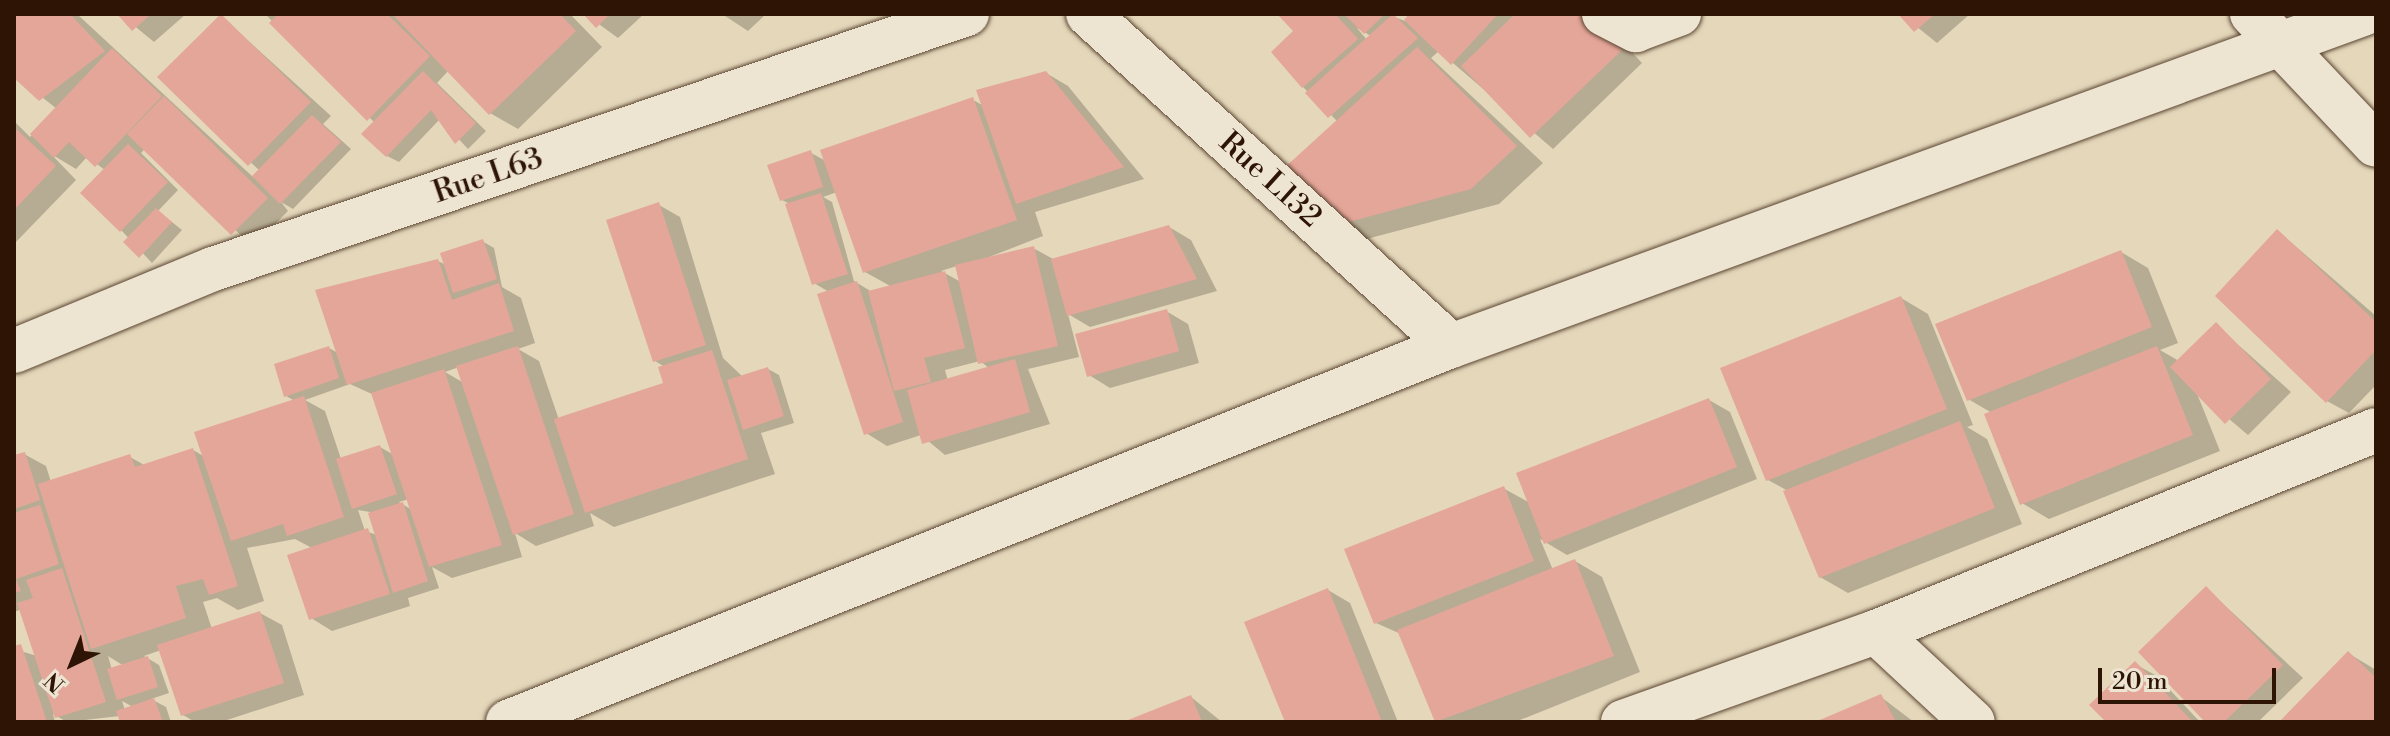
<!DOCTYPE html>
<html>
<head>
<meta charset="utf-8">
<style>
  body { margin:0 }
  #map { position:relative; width:2390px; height:736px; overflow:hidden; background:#e4d7ba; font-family:"Libre Bodoni",serif }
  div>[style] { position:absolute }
  .shadow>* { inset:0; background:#0003 }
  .building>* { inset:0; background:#e5a69a }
  .roads { filter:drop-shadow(0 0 2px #5b4532) drop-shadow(0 0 2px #5b4532) }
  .minor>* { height:44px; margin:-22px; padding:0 22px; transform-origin:22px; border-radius:22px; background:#ede5d2 }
  .tertiary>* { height:44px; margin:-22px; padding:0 22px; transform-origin:22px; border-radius:22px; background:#ede5d2 }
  span { translate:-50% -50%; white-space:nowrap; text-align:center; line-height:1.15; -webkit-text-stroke:8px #ede5d2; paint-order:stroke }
  .street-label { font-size:30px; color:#2d1405 }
  .frame { position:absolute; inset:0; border:16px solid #2d1405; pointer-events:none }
  .north { position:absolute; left:32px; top:624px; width:80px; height:80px; -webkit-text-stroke:6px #ede5d2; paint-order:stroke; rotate:223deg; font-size:22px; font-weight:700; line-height:32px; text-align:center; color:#2d1405 }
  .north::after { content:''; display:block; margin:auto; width:28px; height:36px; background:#2d1405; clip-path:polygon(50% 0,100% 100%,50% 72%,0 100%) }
  .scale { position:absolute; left:2098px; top:668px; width:178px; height:36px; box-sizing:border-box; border:4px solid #2d1405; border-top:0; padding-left:10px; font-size:24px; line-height:28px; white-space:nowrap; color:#2d1405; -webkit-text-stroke:6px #ede5d2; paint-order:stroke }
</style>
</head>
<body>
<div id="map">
  <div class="shadow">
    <div style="clip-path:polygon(14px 14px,77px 14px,253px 177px,260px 171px,159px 77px,220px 15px,331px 116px,323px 124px,351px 149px,293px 209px,281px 202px,288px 211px,253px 246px,145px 149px,141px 153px,178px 190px,158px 211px,182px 230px,152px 263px,121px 230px,105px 170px,87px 157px,76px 169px,51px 154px,76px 180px,14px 244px,14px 121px,30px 137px,57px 109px,14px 75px)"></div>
    <div style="clip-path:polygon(120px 14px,186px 14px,154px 42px)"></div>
    <div style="clip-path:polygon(265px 14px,570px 14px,602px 47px,518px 129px,490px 113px,449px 70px,437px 83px,486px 131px,468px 149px,440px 119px,399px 162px,387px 156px,375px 123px)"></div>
    <div style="clip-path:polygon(585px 14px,644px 14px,618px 38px)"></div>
    <div style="clip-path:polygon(722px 14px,766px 14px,748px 31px)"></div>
    <div style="clip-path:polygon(evenodd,1280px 14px,1387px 14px,1405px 21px,1410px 14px,1595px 14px,1642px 63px,1553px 149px,1439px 51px,1431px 58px,1543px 163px,1499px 204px,1359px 241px,1331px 225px,1338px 122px,1303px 87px,1296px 32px,1280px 14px,1357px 28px,1371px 36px,1367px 40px,1357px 28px)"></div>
    <div style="clip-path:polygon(1901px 14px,1970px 14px,1937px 43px)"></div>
    <div style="clip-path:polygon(evenodd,1046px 73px,1068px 86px,1144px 179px,1035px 212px,1043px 236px,979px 261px,1033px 248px,1055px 260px,1169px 227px,1191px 240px,1217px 291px,1090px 327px,1068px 314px,1079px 357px,1028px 369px,1050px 424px,945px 455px,921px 435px,887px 446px,866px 433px,829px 292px,814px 283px,790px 204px,782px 200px,811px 153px,826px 161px,973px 100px,984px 106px,1046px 73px,837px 192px,865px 272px,892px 287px,872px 292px,854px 281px,832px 202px,823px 197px,837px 192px,1046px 73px,957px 266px,961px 282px,941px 271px,957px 266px,1046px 73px,980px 361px,989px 368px,948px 381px,945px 370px,980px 361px)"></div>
    <div style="clip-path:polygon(evenodd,659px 205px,680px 217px,723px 358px,743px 377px,768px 369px,779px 375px,794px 423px,761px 433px,775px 474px,614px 527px,590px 513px,594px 526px,536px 546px,515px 533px,522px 557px,452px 578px,432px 567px,439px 588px,408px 598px,410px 606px,332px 631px,311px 618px,312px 548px,295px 539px,247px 548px,264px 601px,238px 610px,217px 598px,203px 602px,212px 629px,260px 613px,282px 625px,304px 695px,221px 722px,195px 722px,183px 715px,161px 650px,144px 656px,159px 665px,169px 693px,151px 699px,166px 707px,171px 722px,122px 722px,120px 716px,67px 722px,53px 714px,55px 722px,14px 722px,14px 649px,37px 656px,22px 609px,14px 612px,14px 457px,24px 454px,46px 466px,51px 482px,130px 457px,146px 466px,193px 450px,205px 457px,295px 401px,286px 396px,329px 348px,338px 353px,438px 261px,446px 265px,482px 241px,494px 248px,502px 287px,521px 298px,535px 343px,518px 349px,539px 361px,559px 420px,666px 385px,665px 367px,655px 361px,659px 205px,459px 367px,464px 383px,445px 372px,459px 367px,659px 205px,350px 384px,374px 395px,394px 455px,380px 447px,341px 459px,325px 411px,305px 400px,350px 384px,659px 205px,409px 499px,412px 510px,399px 502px,409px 499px,659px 205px,358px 510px,370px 512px,377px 535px,365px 531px,358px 510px,659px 205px,108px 656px,124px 666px,112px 670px,108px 656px,659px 205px,122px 701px,133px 707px,125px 710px,122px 701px)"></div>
    <div style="clip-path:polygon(2278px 231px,2376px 316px,2376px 385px,2349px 413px,2327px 401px)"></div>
    <div style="clip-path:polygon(2121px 252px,2148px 268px,2178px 343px,2160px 350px,2179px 361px,2216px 325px,2291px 392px,2248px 435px,2196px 391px,2220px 451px,2049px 519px,2022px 503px,1992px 413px,1968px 399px)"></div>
    <div style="clip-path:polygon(1901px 298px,1928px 314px,1973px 425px,1967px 427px,1987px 439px,2022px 524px,1848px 593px,1820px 577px,1788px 491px,1768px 480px)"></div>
    <div style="clip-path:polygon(1166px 311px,1188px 324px,1199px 363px,1110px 388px,1089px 375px)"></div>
    <div style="clip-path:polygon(1709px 400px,1730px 412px,1757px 479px,1567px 555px,1540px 539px,1553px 570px,1575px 561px,1602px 577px,1640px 672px,1515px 722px,1437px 722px,1401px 634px,1376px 623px,1503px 488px,1530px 503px)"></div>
    <div style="clip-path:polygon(2207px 589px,2303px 678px,2258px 722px,2208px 722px)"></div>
    <div style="clip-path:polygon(1328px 590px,1350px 603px,1398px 722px,1287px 722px)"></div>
    <div style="clip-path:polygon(2348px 653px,2376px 670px,2376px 722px,2282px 722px)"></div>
    <div style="clip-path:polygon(2135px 664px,2157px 676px,2200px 722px,2108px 722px)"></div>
    <div style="clip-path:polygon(1191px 697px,1222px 722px,1128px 722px)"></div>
    <div style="clip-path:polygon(1881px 697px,1914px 722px,1820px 722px)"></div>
  </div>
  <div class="building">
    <div style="clip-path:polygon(14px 14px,70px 14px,105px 51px,39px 101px,14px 78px)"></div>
    <div style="clip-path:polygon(117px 14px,151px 14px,132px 31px)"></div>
    <div style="clip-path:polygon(221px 14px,311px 102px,248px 166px,157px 77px)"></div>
    <div style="clip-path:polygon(278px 14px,387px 14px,430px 56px,367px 121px,269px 23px)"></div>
    <div style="clip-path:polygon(392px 14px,560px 14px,576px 31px,489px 115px)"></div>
    <div style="clip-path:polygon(583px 14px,610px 14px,596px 28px)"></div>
    <div style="clip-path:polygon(1277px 14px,1335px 14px,1358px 39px,1302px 88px,1271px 52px,1293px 31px)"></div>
    <div style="clip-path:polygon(1344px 14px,1385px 14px,1364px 34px)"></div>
    <div style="clip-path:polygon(1393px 14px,1418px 38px,1328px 118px,1305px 93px)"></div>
    <div style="clip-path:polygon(1409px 14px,1498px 14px,1451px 65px,1404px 20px)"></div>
    <div style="clip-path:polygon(1515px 14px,1588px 14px,1622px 50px,1530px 138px,1461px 66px)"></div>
    <div style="clip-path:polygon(1898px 14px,1935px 14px,1914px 32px)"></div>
    <div style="clip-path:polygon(1417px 47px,1517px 146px,1471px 189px,1330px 227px,1283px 169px)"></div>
    <div style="clip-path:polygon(112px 48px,162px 96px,95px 167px,69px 142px,54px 158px,30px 134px)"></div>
    <div style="clip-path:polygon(423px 71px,476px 123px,455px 144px,431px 110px,386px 157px,361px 134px)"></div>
    <div style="clip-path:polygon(1046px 71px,1124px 167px,1016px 204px,976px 90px)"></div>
    <div style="clip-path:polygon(164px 96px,268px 198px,231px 235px,127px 134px)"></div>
    <div style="clip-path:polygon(973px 97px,1017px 220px,863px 273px,820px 150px)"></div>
    <div style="clip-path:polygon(312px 115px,341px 142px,280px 204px,252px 176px)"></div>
    <div style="clip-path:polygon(14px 127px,56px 166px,14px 210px)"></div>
    <div style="clip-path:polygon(128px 144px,168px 182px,120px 232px,80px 193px)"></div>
    <div style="clip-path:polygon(811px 150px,823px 187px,780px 201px,767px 165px)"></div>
    <div style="clip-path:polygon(821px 193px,848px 274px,812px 285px,785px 204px)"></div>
    <div style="clip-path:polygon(659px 202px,706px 345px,653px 362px,606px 220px)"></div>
    <div style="clip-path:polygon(156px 208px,172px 222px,139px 258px,123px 242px)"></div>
    <div style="clip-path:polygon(1169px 225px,1197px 279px,1067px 316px,1051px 259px)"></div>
    <div style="clip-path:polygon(2277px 229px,2376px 322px,2376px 350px,2326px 403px,2215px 296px)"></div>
    <div style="clip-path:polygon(483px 239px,497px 279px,453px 293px,440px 253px)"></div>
    <div style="clip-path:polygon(1034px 246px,1058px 346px,978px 364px,955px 265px)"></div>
    <div style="clip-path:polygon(2121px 250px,2152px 327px,1967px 401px,1935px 324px)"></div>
    <div style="clip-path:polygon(438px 259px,452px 300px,499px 283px,514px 331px,347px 385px,315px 290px)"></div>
    <div style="clip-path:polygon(945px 271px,965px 348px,924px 358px,931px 382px,894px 391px,868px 291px)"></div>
    <div style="clip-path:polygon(857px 281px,903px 422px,864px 435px,817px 294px)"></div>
    <div style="clip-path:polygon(1901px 296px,1947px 409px,1766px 481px,1720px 368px)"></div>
    <div style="clip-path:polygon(1167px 309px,1179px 351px,1087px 377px,1075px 334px)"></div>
    <div style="clip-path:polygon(2216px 322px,2271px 379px,2225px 424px,2170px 367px)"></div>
    <div style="clip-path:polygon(329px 346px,339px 378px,284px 397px,274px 364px)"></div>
    <div style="clip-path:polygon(518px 346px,574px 514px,513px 535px,456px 366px)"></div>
    <div style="clip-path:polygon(2157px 346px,2193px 435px,2020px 505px,1984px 414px)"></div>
    <div style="clip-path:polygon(712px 350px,748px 459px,585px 513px,554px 419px,663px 383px,658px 367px)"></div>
    <div style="clip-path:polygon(1015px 359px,1030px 412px,922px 444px,907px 390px)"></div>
    <div style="clip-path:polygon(768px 367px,784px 416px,743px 430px,727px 380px)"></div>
    <div style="clip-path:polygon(444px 369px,502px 545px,429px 567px,371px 393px)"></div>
    <div style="clip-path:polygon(304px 396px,344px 517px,287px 536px,283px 524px,231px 541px,194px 432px)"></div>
    <div style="clip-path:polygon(1709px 398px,1737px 467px,1544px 544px,1516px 473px)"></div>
    <div style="clip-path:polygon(1960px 421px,1995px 508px,1819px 578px,1783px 491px)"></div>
    <div style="clip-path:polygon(380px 445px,397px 494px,352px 509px,336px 459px)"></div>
    <div style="clip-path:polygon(193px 448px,238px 586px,209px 595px,203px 579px,176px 586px,186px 618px,91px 649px,38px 484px,130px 454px,135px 467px)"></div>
    <div style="clip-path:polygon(25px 452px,40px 500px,14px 509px,14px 455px)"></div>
    <div style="clip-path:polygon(1504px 486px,1534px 561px,1374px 624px,1344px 549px)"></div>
    <div style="clip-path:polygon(403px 502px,428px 581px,393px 593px,368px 513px)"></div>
    <div style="clip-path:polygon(40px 505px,59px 564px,16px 579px,21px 591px,14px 593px,14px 513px)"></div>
    <div style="clip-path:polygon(368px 528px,390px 594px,309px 620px,287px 555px)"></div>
    <div style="clip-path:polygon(1575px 559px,1614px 656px,1435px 722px,1397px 630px)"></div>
    <div style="clip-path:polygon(62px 568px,106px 702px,55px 718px,17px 603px,33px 598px,26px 580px)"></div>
    <div style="clip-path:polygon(2206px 586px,2283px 665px,2224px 722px,2205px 722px,2138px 652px)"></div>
    <div style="clip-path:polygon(1328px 588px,1382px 722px,1285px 722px,1244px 622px)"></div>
    <div style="clip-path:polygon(260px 611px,284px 683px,181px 716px,157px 645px)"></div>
    <div style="clip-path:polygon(21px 644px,47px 722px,14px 722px,14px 646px)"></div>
    <div style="clip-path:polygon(2348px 651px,2376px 678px,2376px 722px,2279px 722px)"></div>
    <div style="clip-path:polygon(148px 656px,158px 687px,117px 700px,107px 669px)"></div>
    <div style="clip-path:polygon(2135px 661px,2193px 722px,2106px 722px,2089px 705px)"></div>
    <div style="clip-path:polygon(1881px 694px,1896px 722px,1815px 722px)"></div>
    <div style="clip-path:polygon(1191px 695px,1202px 722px,1123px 722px)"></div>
    <div style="clip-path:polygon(154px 698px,163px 722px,120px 722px,116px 711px)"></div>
  </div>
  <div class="roads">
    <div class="minor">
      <div style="left:1088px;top:14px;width:492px;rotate:42.4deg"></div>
      <div style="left:1604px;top:14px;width:36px;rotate:27deg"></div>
      <div style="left:1636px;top:30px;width:46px;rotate:-20.4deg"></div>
      <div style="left:14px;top:351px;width:215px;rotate:-22.4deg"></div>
      <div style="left:213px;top:269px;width:796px;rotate:-18.69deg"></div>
      <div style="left:1876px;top:632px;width:132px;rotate:42.9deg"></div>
      <div style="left:508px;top:722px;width:1015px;rotate:-21.74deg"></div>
      <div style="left:1451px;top:346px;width:971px;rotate:-20deg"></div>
      <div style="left:1623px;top:722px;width:269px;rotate:-19.6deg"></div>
      <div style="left:1876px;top:632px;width:539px;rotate:-22deg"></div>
    </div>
    <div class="tertiary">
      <div style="left:2252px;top:14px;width:180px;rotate:46.6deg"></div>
    </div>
  </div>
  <div class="street-label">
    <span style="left:488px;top:176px;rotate:-19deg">Rue L63</span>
    <span style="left:1270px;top:180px;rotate:42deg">Rue L132</span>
  </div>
  <div class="frame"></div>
  <div class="north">N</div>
  <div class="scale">20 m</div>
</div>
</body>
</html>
